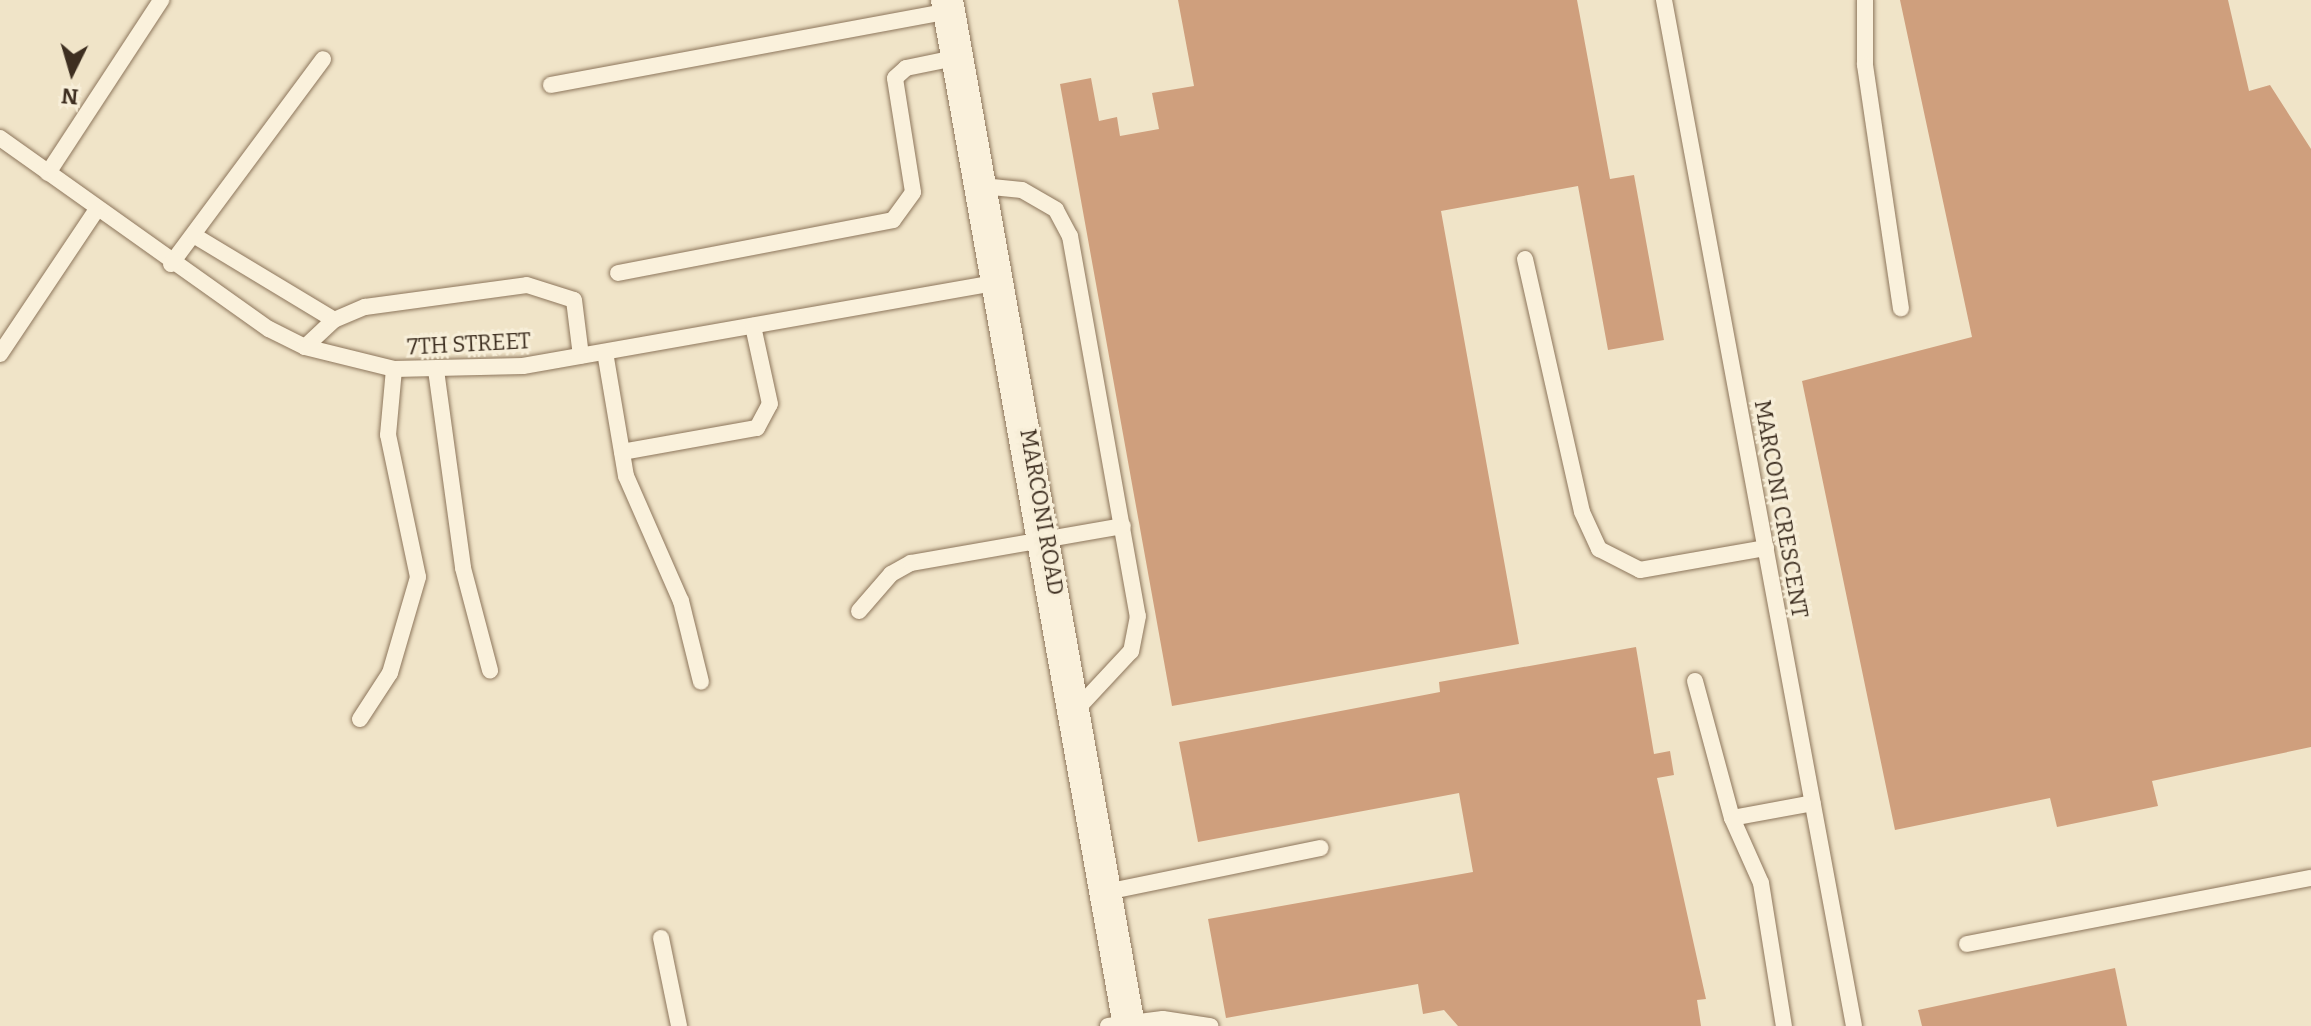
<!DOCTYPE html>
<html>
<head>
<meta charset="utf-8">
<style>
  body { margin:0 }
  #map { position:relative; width:2311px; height:1026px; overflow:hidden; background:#f0e4c8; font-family:Bitter,serif }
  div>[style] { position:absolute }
  .building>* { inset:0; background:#cf9f7d }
  .roads { filter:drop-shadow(0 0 2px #8d765c) drop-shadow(0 0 2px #8d765c) }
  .lane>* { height:16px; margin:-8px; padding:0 8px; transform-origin:8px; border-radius:8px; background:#faf1dc }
  .street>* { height:32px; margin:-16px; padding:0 16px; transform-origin:16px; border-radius:16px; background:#faf1dc }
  span { translate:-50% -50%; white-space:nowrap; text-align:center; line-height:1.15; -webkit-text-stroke:6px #f7eed8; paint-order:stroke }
  .street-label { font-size:22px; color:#3d2e20 }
  .north { position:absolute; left:32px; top:32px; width:80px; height:80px; -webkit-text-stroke:6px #f7eed8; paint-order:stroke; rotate:185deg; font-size:22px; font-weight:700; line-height:32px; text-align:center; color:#3d2e20 }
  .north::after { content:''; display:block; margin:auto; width:28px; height:36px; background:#3d2e20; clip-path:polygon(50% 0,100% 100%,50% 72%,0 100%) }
</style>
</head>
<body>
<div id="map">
  <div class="building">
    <div style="clip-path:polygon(1178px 0,1577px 0,1610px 179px,1634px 175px,1664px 340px,1608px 350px,1578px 186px,1441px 211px,1519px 644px,1172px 706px,1060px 84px,1091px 78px,1099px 121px,1117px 117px,1120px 136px,1159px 129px,1152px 93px,1194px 86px)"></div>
    <div style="clip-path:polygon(1900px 0,2228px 0,2249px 91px,2270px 85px,2311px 149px,2311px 747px,2152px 781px,2158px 806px,2057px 827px,2050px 798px,1895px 830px,1802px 381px,1972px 337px)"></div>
    <div style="clip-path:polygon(1636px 647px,1654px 754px,1670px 751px,1674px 775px,1657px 778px,1706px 999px,1697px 1000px,1701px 1026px,1458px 1026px,1444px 1010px,1423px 1014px,1418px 984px,1226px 1018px,1208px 919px,1473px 872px,1459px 793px,1198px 842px,1179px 742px,1440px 692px,1439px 682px)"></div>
    <div style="clip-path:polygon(2115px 968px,2127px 1026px,1922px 1026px,1918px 1010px)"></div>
  </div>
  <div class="roads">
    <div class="lane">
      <div style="left:1664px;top:0;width:1043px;rotate:79.51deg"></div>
      <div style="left:1865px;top:0;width:65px;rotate:90deg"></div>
      <div style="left:1865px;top:65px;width:246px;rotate:81.6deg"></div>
      <div style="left:551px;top:85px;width:405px;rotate:-10.5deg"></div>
      <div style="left:0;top:138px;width:330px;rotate:35.4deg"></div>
      <div style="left:269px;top:329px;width:40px;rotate:26.6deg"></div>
      <div style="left:305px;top:347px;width:92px;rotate:13.9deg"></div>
      <div style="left:394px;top:369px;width:129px;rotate:-1.3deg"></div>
      <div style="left:523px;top:366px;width:485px;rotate:-10deg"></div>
      <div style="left:48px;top:173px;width:207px;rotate:-56.8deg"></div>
      <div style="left:982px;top:186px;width:40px;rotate:5.7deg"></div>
      <div style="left:1022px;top:190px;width:39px;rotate:30deg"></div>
      <div style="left:1056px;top:210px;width:30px;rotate:62deg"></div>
      <div style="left:1070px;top:236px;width:386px;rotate:79.9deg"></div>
      <div style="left:1138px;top:616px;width:36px;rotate:101deg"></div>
      <div style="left:1131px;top:651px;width:82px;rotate:133deg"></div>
      <div style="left:195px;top:236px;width:162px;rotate:31.1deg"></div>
      <div style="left:1525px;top:259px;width:259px;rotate:77.3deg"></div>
      <div style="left:1582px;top:512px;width:41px;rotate:65.3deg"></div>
      <div style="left:1599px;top:549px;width:46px;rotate:27.1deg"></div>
      <div style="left:1640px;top:570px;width:128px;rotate:-9.9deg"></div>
      <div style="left:171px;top:264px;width:255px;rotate:-53.4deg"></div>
      <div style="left:618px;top:273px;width:280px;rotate:-10.9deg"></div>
      <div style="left:893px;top:220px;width:34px;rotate:-54deg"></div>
      <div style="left:913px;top:192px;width:115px;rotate:-99deg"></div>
      <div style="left:895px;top:78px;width:15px;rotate:-42deg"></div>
      <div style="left:906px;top:68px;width:54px;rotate:-11.7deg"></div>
      <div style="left:305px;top:347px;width:40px;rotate:-43deg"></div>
      <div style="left:334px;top:320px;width:34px;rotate:-23deg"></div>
      <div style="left:365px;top:307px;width:163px;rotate:-7.7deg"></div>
      <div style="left:527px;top:285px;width:49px;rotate:17.7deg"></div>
      <div style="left:574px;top:300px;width:56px;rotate:82.9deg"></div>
      <div style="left:605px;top:352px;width:126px;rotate:80.4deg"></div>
      <div style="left:626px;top:476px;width:137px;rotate:66.3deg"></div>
      <div style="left:681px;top:601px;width:83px;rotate:76.1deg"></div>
      <div style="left:0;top:354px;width:174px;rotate:-56.2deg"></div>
      <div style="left:436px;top:370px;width:200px;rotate:82.2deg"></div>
      <div style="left:463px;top:568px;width:106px;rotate:75.2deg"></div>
      <div style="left:622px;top:452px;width:137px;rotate:-10.1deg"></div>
      <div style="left:757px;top:428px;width:27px;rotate:-62deg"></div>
      <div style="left:770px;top:404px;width:80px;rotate:-102.3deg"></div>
      <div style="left:859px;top:611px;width:49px;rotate:-49.1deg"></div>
      <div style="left:891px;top:574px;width:23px;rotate:-29deg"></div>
      <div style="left:911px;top:563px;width:215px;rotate:-9.9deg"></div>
      <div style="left:1695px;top:681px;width:142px;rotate:74.9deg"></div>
      <div style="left:1732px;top:818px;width:71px;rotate:66deg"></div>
      <div style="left:1761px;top:883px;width:145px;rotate:80.9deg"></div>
      <div style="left:360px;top:719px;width:55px;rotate:-56.9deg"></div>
      <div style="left:390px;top:673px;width:100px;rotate:-73.7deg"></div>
      <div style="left:418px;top:577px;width:145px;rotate:-101.9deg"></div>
      <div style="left:388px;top:435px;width:66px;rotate:-84.8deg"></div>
      <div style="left:1732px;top:818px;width:82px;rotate:-10.5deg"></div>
      <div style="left:1106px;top:892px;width:219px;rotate:-11.6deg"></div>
      <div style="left:661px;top:938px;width:90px;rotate:78.4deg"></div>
      <div style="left:1967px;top:944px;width:350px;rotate:-10.9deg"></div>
      <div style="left:1108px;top:1026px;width:55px;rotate:-7.3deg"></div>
      <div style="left:1163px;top:1019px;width:48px;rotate:8.5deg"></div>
    </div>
    <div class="street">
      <div style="left:947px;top:0;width:1042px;rotate:79.94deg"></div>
    </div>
  </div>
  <div class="street-label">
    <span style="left:469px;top:344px;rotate:-3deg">7TH STREET</span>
    <span style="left:1781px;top:509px;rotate:80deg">MARCONI CRESCENT</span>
    <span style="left:1042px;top:512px;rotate:80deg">MARCONI ROAD</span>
  </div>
  <div class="north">N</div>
</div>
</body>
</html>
